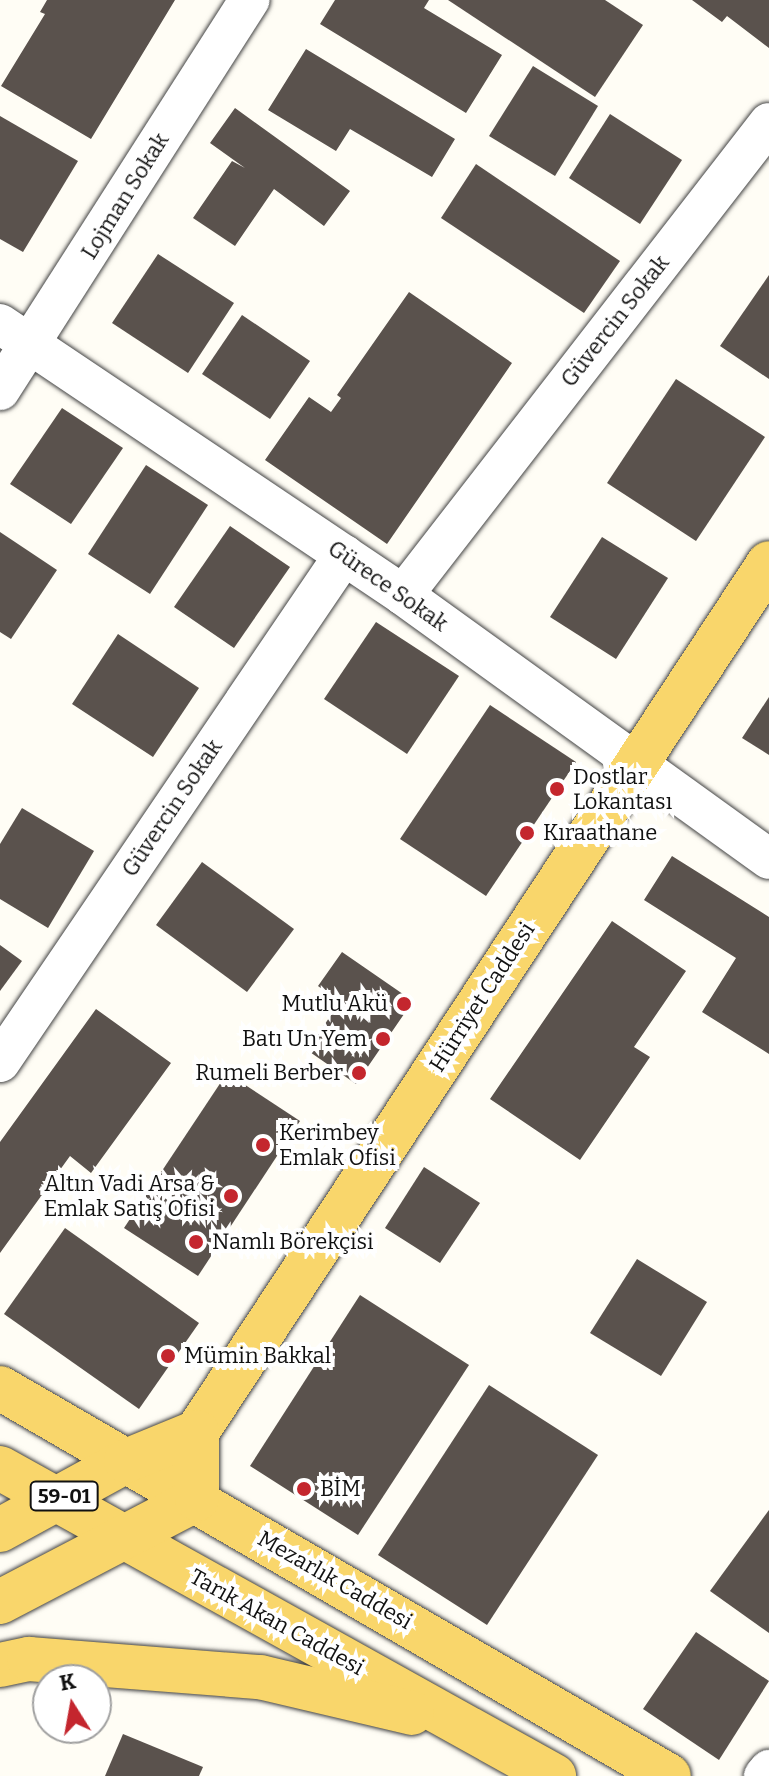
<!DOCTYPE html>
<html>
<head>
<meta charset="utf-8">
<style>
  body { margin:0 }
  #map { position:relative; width:769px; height:1776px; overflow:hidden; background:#fffdf5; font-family:Bitter,serif }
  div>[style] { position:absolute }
  .building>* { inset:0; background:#5a524d }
  .roads { filter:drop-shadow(0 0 2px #444) drop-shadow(0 0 2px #444) }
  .street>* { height:40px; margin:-20px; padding:0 20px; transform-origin:20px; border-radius:20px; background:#fff }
  .primary>* { height:44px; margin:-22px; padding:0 22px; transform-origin:22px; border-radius:22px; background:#f9d66b }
  .dots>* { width:22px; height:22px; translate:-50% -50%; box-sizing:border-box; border:4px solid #fff; border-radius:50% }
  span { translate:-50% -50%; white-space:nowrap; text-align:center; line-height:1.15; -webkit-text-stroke:8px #fff; paint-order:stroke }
  .shield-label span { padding:2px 6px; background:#fff; border:2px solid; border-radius:6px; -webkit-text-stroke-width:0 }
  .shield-label { font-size:20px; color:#111; font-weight:700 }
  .street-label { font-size:22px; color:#111 }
  .poi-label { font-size:22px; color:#111 }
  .left { translate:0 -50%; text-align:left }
  .right { translate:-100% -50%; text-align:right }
  .north { position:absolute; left:32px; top:1664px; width:80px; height:80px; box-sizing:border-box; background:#fff; border:2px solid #a0a0a0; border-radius:50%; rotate:349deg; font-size:22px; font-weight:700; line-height:32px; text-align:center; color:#111 }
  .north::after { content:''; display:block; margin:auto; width:28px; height:36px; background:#c4262e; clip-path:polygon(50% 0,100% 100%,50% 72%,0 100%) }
</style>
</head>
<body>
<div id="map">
  <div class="building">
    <div style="clip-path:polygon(47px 0,175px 0,91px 139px,1px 86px,45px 14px,40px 12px)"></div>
    <div style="clip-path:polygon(335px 0,429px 0,424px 8px,502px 55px,466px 113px,320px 24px)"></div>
    <div style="clip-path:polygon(448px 0,605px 0,643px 25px,595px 97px)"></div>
    <div style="clip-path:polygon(692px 0,769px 0,769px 48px,727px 16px,722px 22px)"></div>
    <div style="clip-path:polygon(306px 49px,455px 139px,432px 177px,350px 129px,336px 151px,268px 110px)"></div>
    <div style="clip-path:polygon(533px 66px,598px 106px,555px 176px,489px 136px)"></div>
    <div style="clip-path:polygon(235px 108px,350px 191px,324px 226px,274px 189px,235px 246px,193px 218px,232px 161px,245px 168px,210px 143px)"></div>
    <div style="clip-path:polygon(610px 114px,682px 160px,640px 224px,569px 178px)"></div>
    <div style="clip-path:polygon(0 116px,78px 161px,23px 252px,0 239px)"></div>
    <div style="clip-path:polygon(476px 164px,620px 261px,584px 313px,441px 218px)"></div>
    <div style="clip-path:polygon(158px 254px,234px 303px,188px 373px,112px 323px)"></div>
    <div style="clip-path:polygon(769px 275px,769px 379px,720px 346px)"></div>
    <div style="clip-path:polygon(409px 292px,512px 363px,387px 544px,265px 460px,309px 397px,331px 412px,341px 398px,337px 395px)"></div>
    <div style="clip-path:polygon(242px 315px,310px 361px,270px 419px,202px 374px)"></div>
    <div style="clip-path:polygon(676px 379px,765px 437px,696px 541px,607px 483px)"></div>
    <div style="clip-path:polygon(62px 408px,123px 448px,71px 524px,10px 484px)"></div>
    <div style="clip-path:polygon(146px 465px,208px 505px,150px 594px,88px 554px)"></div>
    <div style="clip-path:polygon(230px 526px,290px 567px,234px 648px,174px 607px)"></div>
    <div style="clip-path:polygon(0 532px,57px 570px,11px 639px,0 632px)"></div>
    <div style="clip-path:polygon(602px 537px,668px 578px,616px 659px,550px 617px)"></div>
    <div style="clip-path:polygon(376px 622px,459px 676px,407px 754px,324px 699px)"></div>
    <div style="clip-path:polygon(118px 634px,199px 688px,153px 757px,72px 704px)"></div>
    <div style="clip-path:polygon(769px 697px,769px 755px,742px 738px)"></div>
    <div style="clip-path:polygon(490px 705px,576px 762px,486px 896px,400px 839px)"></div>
    <div style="clip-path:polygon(22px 808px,94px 851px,48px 928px,0 899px,0 844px)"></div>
    <div style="clip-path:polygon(672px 856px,769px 917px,769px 1054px,702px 1012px,736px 958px,644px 900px)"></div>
    <div style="clip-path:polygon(202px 862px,294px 929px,247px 992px,156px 925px)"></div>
    <div style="clip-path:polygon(612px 921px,686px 971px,634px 1047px,650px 1057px,580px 1160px,490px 1099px)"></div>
    <div style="clip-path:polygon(0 945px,22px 961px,0 991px)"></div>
    <div style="clip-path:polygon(342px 952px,413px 1001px,356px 1084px,307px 1050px,340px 1002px,318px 986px)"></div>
    <div style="clip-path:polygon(96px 1009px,171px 1063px,91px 1173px,70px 1156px,0 1253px,0 1142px)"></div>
    <div style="clip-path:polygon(227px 1073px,300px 1121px,198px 1276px,124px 1228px)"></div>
    <div style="clip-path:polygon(424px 1167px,480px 1203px,440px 1263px,385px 1228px)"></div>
    <div style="clip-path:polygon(65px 1228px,199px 1323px,139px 1409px,4px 1314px)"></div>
    <div style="clip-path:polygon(637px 1259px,707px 1302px,661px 1376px,590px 1333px)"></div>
    <div style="clip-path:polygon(360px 1295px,469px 1365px,358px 1535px,250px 1466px)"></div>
    <div style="clip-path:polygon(489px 1385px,598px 1455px,487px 1625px,378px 1555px)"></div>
    <div style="clip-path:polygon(769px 1510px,769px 1633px,710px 1591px)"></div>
    <div style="clip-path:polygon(696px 1632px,769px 1681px,719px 1760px,643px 1709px)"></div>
    <div style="clip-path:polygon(123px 1734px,203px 1767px,199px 1776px,105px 1776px)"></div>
  </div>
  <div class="roads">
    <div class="street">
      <div style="left:0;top:324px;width:486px;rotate:33.9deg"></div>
      <div style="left:403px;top:595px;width:451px;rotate:35.8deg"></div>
      <div style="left:0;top:390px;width:463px;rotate:-57.4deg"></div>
      <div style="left:403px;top:595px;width:597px;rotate:-52.21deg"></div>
      <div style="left:0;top:1062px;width:613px;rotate:-55.84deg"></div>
      <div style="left:764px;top:1776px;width:8px;rotate:-50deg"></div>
    </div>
    <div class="primary">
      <div style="left:0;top:1388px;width:773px;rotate:30.11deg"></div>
      <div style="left:197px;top:1432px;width:1040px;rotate:-56.65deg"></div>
      <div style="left:0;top:1468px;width:634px;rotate:29.07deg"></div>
      <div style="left:0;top:1530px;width:144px;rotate:-28.7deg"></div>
      <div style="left:126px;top:1461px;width:77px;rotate:-22.2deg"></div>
      <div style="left:0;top:1602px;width:222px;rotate:-27.6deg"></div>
      <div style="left:197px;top:1499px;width:67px;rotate:-90deg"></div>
      <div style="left:0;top:1665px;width:30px;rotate:-12deg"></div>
      <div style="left:29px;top:1659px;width:232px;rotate:4.5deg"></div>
      <div style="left:260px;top:1677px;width:156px;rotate:13.3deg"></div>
    </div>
  </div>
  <div class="dots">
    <div style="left:557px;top:789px;background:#c4262e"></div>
    <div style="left:527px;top:833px;background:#c4262e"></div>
    <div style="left:404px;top:1004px;background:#c4262e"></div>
    <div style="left:383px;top:1039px;background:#c4262e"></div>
    <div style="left:359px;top:1073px;background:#c4262e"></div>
    <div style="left:263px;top:1145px;background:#c4262e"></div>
    <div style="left:231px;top:1196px;background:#c4262e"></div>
    <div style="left:196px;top:1242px;background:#c4262e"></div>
    <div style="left:168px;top:1356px;background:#c4262e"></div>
    <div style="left:304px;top:1489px;background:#c4262e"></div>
  </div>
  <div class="shield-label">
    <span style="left:64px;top:1496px">59-01</span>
  </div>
  <div class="street-label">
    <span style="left:125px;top:196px;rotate:-58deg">Lojman Sokak</span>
    <span style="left:615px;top:321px;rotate:-52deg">Güvercin Sokak</span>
    <span style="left:388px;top:586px;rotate:35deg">Gürece Sokak</span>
    <span style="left:172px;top:808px;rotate:-56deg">Güvercin Sokak</span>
    <span style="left:482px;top:997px;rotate:-57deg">Hürriyet Caddesi</span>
    <span style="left:335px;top:1580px;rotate:30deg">Mezarlık Caddesi</span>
    <span style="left:277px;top:1622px;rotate:29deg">Tarık Akan Caddesi</span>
  </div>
  <div class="poi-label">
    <span class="left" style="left:573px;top:789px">Dostlar<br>Lokantası</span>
    <span class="left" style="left:543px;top:833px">Kıraathane</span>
    <span class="right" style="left:388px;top:1004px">Mutlu Akü</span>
    <span class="right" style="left:367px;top:1039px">Batı Un Yem</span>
    <span class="right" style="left:343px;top:1073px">Rumeli Berber</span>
    <span class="left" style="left:279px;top:1145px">Kerimbey<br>Emlak Ofisi</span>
    <span class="right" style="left:215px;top:1196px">Altın Vadi Arsa &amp;<br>Emlak Satış Ofisi</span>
    <span class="left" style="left:212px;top:1242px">Namlı Börekçisi</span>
    <span class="left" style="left:184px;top:1356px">Mümin Bakkal</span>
    <span class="left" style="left:320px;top:1489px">BİM</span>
  </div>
  <div class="north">K</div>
</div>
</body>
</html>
